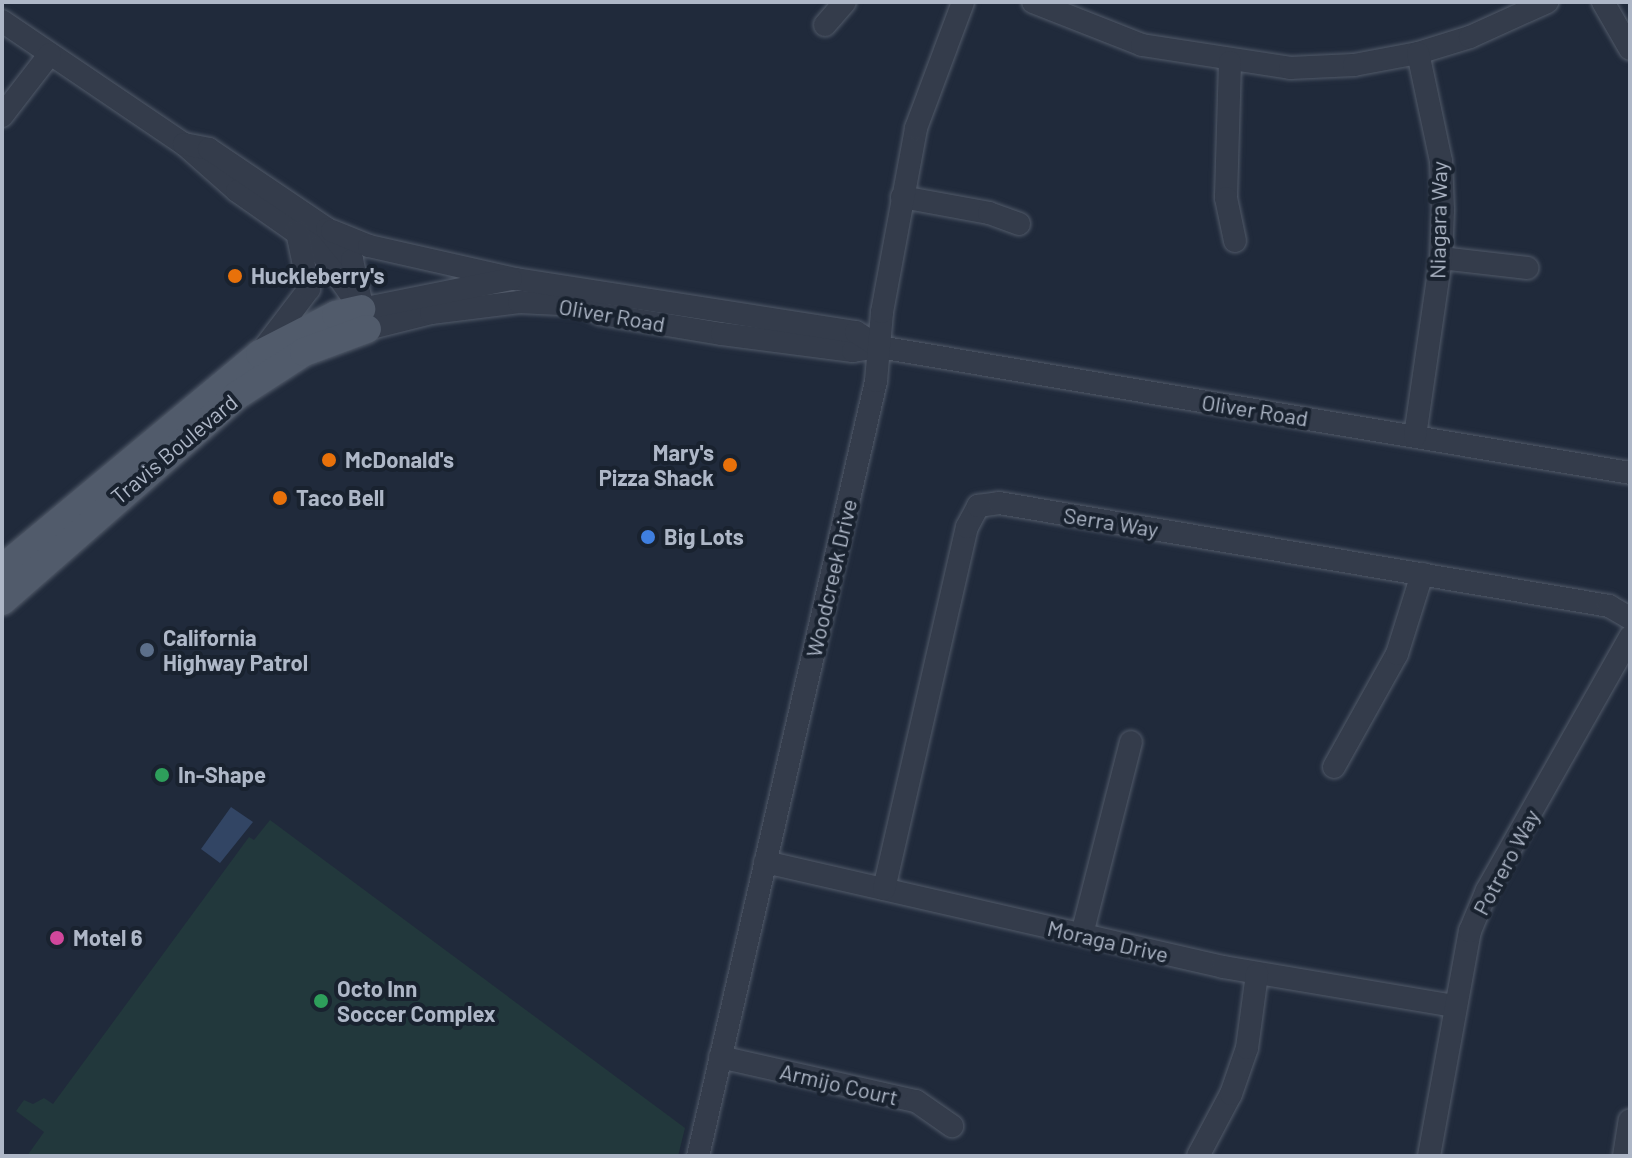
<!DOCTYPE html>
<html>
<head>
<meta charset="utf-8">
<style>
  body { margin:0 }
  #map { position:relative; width:1632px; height:1158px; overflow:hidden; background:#202a3b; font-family:Barlow,sans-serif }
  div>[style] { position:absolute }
  .green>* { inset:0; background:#22383c }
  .water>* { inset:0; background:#324564 }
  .roads { filter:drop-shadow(0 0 2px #515a69) drop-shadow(0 0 2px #515a69) }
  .minor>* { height:22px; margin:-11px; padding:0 11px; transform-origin:11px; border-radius:11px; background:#343c4b }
  .major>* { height:28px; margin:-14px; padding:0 14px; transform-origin:14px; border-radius:14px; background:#515b6b }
  .dots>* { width:22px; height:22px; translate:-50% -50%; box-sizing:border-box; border:4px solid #19222f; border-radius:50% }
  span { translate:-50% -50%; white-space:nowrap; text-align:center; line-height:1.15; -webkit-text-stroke:8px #19222f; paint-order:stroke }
  .street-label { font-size:22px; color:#aeb7c7 }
  .poi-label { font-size:22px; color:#aeb7c7; font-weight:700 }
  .left { translate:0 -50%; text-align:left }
  .right { translate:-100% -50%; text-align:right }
  .frame { position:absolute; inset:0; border:4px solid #aeb7c7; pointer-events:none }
</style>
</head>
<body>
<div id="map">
  <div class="green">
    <div style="clip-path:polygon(270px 820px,685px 1128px,678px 1156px,27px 1156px,44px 1132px,16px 1111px,24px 1100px,33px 1104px,44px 1098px,53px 1104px,249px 837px,254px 840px)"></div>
  </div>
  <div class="water">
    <div style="clip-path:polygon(231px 807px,253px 822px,220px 863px,201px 849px)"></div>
  </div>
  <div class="roads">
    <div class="minor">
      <div style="left:1033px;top:2px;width:117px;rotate:21.5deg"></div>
      <div style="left:1142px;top:45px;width:150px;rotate:8.8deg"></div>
      <div style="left:1290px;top:68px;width:64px;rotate:-2.7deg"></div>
      <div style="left:1354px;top:65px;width:65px;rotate:-10.6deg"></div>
      <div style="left:1418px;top:53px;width:54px;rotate:-17.1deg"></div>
      <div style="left:1470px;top:37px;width:85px;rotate:-24.4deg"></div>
      <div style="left:1603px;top:2px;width:54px;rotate:60.1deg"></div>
      <div style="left:2px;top:21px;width:220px;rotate:34.1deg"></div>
      <div style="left:184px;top:144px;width:71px;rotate:41.6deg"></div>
      <div style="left:237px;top:191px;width:98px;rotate:35deg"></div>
      <div style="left:317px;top:247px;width:76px;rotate:54.6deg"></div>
      <div style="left:825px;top:25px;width:30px;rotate:-49deg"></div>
      <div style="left:1230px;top:62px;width:136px;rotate:91.7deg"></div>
      <div style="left:1226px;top:198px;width:44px;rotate:78.2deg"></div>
      <div style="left:2px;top:116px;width:78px;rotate:-52.3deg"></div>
      <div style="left:184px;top:144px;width:25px;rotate:11deg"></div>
      <div style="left:209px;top:149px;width:143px;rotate:34.1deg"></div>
      <div style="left:327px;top:229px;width:40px;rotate:51deg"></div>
      <div style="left:352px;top:260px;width:71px;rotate:77.7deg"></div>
      <div style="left:367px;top:329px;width:66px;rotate:-14deg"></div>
      <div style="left:431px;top:313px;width:89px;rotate:-7.1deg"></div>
      <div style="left:519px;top:302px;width:62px;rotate:2.8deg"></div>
      <div style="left:581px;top:305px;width:22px;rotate:24deg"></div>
      <div style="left:601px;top:314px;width:123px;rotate:9.4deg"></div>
      <div style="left:722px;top:334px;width:132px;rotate:7.4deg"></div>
      <div style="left:853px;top:351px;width:26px;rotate:-9deg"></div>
      <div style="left:879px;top:347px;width:761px;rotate:9.52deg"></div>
      <div style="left:902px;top:197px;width:88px;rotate:10.4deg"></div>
      <div style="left:989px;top:213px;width:32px;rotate:20deg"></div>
      <div style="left:332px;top:231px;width:40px;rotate:22deg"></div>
      <div style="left:369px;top:246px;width:151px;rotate:12.7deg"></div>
      <div style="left:516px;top:279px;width:344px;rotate:8.9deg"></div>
      <div style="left:856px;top:332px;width:27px;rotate:33deg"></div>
      <div style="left:1441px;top:258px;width:87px;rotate:6.6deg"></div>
      <div style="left:361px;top:309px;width:153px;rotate:-11.3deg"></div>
      <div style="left:261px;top:352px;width:79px;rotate:-52.7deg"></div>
      <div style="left:309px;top:289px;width:58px;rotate:-101.9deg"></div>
      <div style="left:1415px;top:436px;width:180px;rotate:-81.7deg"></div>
      <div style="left:1441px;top:258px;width:48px;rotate:-87.6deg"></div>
      <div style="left:1443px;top:210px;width:49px;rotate:-92.3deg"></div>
      <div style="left:1441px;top:161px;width:110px;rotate:-102deg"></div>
      <div style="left:1334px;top:767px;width:129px;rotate:-60.9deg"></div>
      <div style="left:1397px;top:654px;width:84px;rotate:-72.6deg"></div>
      <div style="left:765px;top:862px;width:470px;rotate:12.9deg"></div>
      <div style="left:1223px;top:967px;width:233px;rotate:9.6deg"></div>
      <div style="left:884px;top:889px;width:371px;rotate:-77.1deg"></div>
      <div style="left:967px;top:527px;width:24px;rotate:-62deg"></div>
      <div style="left:978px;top:506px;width:21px;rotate:-8deg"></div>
      <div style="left:999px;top:503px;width:619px;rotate:9.58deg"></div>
      <div style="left:1609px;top:606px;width:24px;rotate:30deg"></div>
      <div style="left:1082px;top:934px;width:198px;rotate:-75.7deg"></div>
      <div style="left:720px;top:1057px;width:201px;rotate:12.7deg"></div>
      <div style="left:916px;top:1101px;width:44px;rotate:34.8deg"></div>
      <div style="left:698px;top:1156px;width:795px;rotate:-77.06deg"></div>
      <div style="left:876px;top:381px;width:69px;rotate:-85deg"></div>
      <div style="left:882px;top:312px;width:187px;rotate:-79.5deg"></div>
      <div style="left:916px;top:128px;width:134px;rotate:-69.5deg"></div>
      <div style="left:1198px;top:1156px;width:70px;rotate:-62deg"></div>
      <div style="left:1231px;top:1094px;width:49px;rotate:-70.8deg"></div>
      <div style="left:1247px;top:1048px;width:75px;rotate:-82.3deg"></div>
      <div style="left:1429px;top:1156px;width:229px;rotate:-79.7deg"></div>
      <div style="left:1470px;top:931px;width:44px;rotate:-67.5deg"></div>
      <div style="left:1487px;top:890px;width:291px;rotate:-60.5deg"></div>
      <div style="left:1624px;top:1156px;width:36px;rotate:-81deg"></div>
    </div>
    <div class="major">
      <div style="left:2px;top:569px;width:336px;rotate:-39.8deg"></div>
      <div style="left:260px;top:354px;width:85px;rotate:-27.2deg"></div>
      <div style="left:336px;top:315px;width:26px;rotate:-13deg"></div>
      <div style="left:2px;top:601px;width:311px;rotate:-41.2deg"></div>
      <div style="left:236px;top:396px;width:81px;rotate:-32.9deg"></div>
      <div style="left:304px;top:352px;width:67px;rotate:-20.1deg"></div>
    </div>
  </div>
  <div class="dots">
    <div style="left:235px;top:276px;background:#e8710a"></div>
    <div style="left:329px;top:460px;background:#e8710a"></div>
    <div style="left:730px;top:465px;background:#e8710a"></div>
    <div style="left:280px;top:498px;background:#e8710a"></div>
    <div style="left:648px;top:537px;background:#3f7fe0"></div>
    <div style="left:147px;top:650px;background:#5c6f8a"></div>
    <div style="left:162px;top:775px;background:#2e9e5b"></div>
    <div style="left:57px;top:938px;background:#d1479c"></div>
    <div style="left:321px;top:1001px;background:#2e9e5b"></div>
  </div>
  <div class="street-label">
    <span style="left:1438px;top:220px;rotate:-89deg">Niagara Way</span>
    <span style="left:612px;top:315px;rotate:10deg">Oliver Road</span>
    <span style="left:1255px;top:410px;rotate:9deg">Oliver Road</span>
    <span style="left:174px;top:449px;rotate:-40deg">Travis Boulevard</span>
    <span style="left:1111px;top:522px;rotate:9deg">Serra Way</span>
    <span style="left:831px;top:578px;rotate:-77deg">Woodcreek Drive</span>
    <span style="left:1506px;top:862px;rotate:-62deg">Potrero Way</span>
    <span style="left:1108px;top:941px;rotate:13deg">Moraga Drive</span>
    <span style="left:839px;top:1084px;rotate:13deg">Armijo Court</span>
  </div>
  <div class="poi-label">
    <span class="left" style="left:251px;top:276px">Huckleberry's</span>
    <span class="right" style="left:714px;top:465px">Mary's<br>Pizza Shack</span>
    <span class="left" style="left:345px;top:460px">McDonald's</span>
    <span class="left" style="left:296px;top:498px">Taco Bell</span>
    <span class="left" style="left:664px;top:537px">Big Lots</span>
    <span class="left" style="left:163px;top:650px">California<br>Highway Patrol</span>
    <span class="left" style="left:178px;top:775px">In-Shape</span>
    <span class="left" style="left:73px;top:938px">Motel 6</span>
    <span class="left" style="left:337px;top:1001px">Octo Inn<br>Soccer Complex</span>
  </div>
  <div class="frame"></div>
</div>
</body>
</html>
